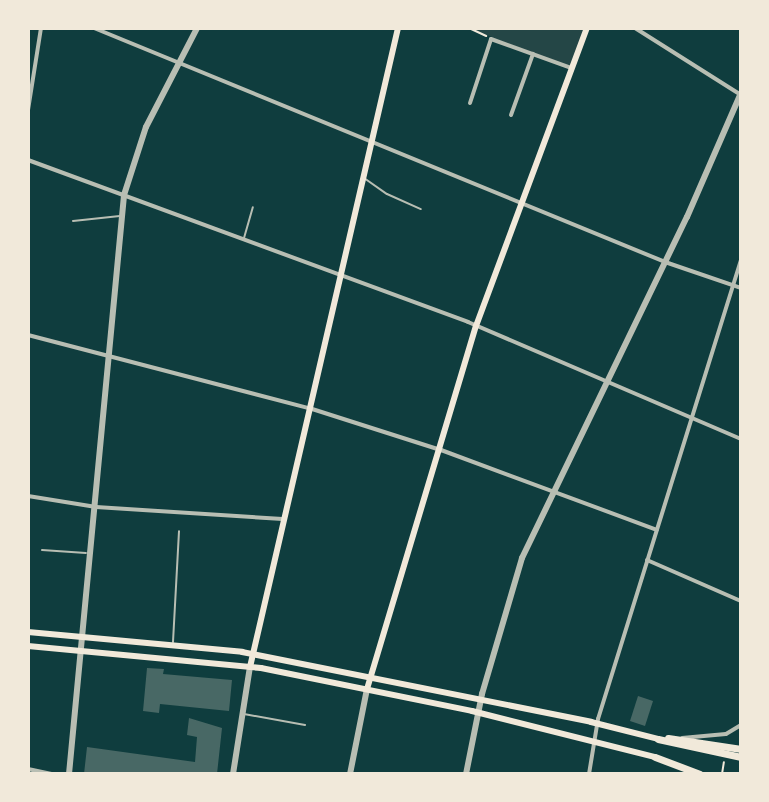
<!DOCTYPE html>
<html>
<head>
<meta charset="utf-8">
<style>
  body { margin:0 }
  #map { position:relative; width:769px; height:802px; overflow:hidden; background:#0f3d3e; font-family:"IBM Plex Serif",serif }
  div>[style] { position:absolute }
  .green>* { inset:0; background:#244646 }
  .building>* { inset:0; background:#486865 }
  .path>* { height:2px; margin:-1px; padding:0 1px; transform-origin:1px; border-radius:1px; background:#f1e9da }
  .service>* { height:2px; margin:-1px; padding:0 1px; transform-origin:1px; border-radius:1px; background:#b8beb3 }
  .minor>* { height:4px; margin:-2px; padding:0 2px; transform-origin:2px; border-radius:2px; background:#b8beb3 }
  .tertiary>* { height:6px; margin:-3px; padding:0 3px; transform-origin:3px; border-radius:3px; background:#b8beb3 }
  .secondary>* { height:6px; margin:-3px; padding:0 3px; transform-origin:3px; border-radius:3px; background:#f1e9da }
  .primary>* { height:7px; margin:-3.5px; padding:0 3.5px; transform-origin:3.5px; border-radius:3.5px; background:#f1e9da }
  span { translate:-50% -50%; white-space:nowrap; text-align:center; line-height:1.15; -webkit-text-stroke:8px #f1e9da; paint-order:stroke }
  .frame { position:absolute; inset:0; border:30px solid #f1e9da; pointer-events:none }
</style>
</head>
<body>
<div id="map">
  <div class="green">
    <div style="clip-path:polygon(469px 28px,587px 28px,571px 68px)"></div>
  </div>
  <div class="building">
    <div style="clip-path:polygon(147px 668px,164px 669px,163px 674px,232px 680px,229px 711px,160px 704px,159px 713px,143px 711px)"></div>
    <div style="clip-path:polygon(638px 696px,653px 701px,645px 726px,630px 721px)"></div>
    <div style="clip-path:polygon(189px 718px,222px 728px,217px 774px,84px 774px,87px 747px,195px 762px,197px 737px,187px 735px)"></div>
  </div>
  <div class="path">
    <div style="left:469px;top:28px;width:19px;rotate:25deg"></div>
    <div style="left:722px;top:774px;width:12px;rotate:-81deg"></div>
  </div>
  <div class="service">
    <div style="left:364px;top:178px;width:28px;rotate:35deg"></div>
    <div style="left:387px;top:194px;width:37px;rotate:24deg"></div>
    <div style="left:73px;top:221px;width:47px;rotate:-6.1deg"></div>
    <div style="left:244px;top:238px;width:32px;rotate:-74deg"></div>
    <div style="left:42px;top:550px;width:44px;rotate:3.9deg"></div>
    <div style="left:173px;top:642px;width:111px;rotate:-86.9deg"></div>
    <div style="left:244px;top:714px;width:62px;rotate:10.2deg"></div>
  </div>
  <div class="minor">
    <div style="left:94px;top:28px;width:617px;rotate:22.28deg"></div>
    <div style="left:665px;top:262px;width:80px;rotate:18.9deg"></div>
    <div style="left:635px;top:28px;width:125px;rotate:32.3deg"></div>
    <div style="left:470px;top:103px;width:67px;rotate:-71.8deg"></div>
    <div style="left:491px;top:39px;width:85px;rotate:19.9deg"></div>
    <div style="left:28px;top:110px;width:83px;rotate:-81deg"></div>
    <div style="left:511px;top:115px;width:65px;rotate:-70.2deg"></div>
    <div style="left:28px;top:160px;width:469px;rotate:20.2deg"></div>
    <div style="left:468px;top:322px;width:297px;rotate:23.2deg"></div>
    <div style="left:28px;top:335px;width:290px;rotate:14.6deg"></div>
    <div style="left:309px;top:408px;width:139px;rotate:17.7deg"></div>
    <div style="left:441px;top:450px;width:230px;rotate:20.3deg"></div>
    <div style="left:28px;top:496px;width:69px;rotate:9.2deg"></div>
    <div style="left:96px;top:507px;width:187px;rotate:3.7deg"></div>
    <div style="left:647px;top:560px;width:103px;rotate:23.6deg"></div>
    <div style="left:682px;top:738px;width:44px;rotate:-5.2deg"></div>
    <div style="left:726px;top:734px;width:17px;rotate:-31deg"></div>
    <div style="left:28px;top:769px;width:24px;rotate:12deg"></div>
    <div style="left:589px;top:774px;width:56px;rotate:-80.7deg"></div>
    <div style="left:598px;top:719px;width:481px;rotate:-72.7deg"></div>
  </div>
  <div class="tertiary">
    <div style="left:69px;top:774px;width:582px;rotate:-84.57deg"></div>
    <div style="left:124px;top:195px;width:71px;rotate:-72.1deg"></div>
    <div style="left:146px;top:127px;width:111px;rotate:-62.7deg"></div>
    <div style="left:233px;top:774px;width:108px;rotate:-81deg"></div>
    <div style="left:350px;top:774px;width:87px;rotate:-78.7deg"></div>
    <div style="left:466px;top:774px;width:82px;rotate:-78.7deg"></div>
    <div style="left:482px;top:694px;width:142px;rotate:-73.6deg"></div>
    <div style="left:522px;top:558px;width:379px;rotate:-64.2deg"></div>
    <div style="left:687px;top:217px;width:135px;rotate:-66.5deg"></div>
  </div>
  <div class="secondary">
    <div style="left:28px;top:632px;width:215px;rotate:5.3deg"></div>
    <div style="left:242px;top:652px;width:356px;rotate:11.3deg"></div>
    <div style="left:591px;top:722px;width:69px;rotate:14.2deg"></div>
    <div style="left:28px;top:646px;width:234px;rotate:5.4deg"></div>
    <div style="left:261px;top:668px;width:215px;rotate:11.5deg"></div>
    <div style="left:472px;top:711px;width:189px;rotate:14.1deg"></div>
    <div style="left:250px;top:667px;width:656px;rotate:-76.96deg"></div>
    <div style="left:367px;top:689px;width:379px;rotate:-73.3deg"></div>
    <div style="left:476px;top:326px;width:318px;rotate:-69.6deg"></div>
  </div>
  <div class="primary">
    <div style="left:668px;top:738px;width:74px;rotate:8.6deg"></div>
    <div style="left:658px;top:739px;width:85px;rotate:12.2deg"></div>
    <div style="left:655px;top:757px;width:48px;rotate:20.7deg"></div>
  </div>
  <div class="frame"></div>
</div>
</body>
</html>
